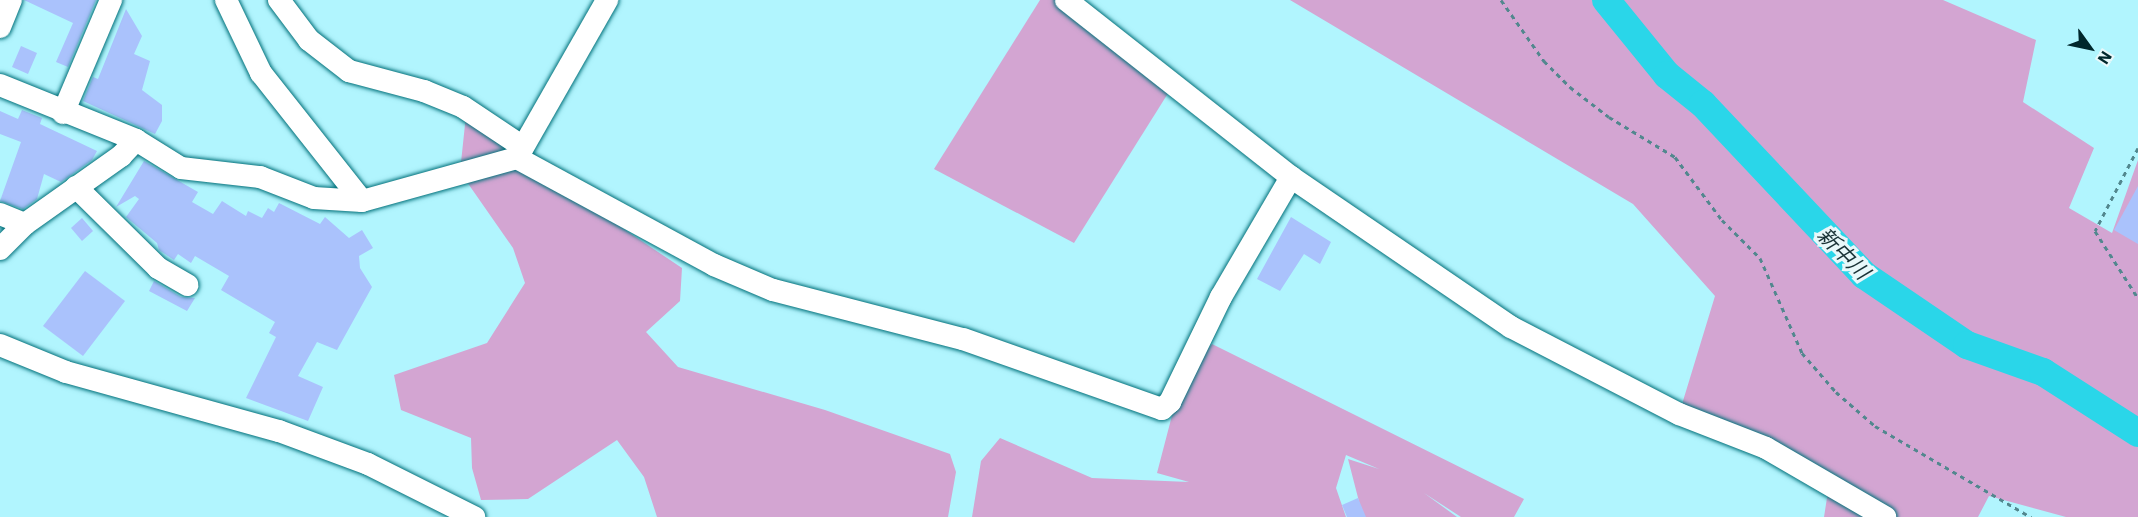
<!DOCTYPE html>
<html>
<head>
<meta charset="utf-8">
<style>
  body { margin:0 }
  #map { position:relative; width:2138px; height:517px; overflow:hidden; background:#b1f5fe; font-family:"IBM Plex Sans","Noto Sans JP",sans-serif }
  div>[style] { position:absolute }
  .green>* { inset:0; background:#d3a5d2 }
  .river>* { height:28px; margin:-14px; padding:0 14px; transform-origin:14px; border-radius:14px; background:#2ad6e9 }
  .building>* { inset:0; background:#aac2fc }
  .path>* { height:3px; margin-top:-1.5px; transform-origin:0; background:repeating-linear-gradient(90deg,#52878e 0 4.5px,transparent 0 9px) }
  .roads { filter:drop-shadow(0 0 2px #00707a) drop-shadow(0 0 2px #00707a) }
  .minor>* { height:22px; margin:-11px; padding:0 11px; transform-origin:11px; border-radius:11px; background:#fff }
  span { translate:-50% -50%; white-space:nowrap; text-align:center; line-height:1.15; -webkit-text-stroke:6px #e8f8fa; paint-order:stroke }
  .water-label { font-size:21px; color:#193236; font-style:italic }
  .north { position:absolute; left:2060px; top:18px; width:60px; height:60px; -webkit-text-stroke:4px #e8f8fa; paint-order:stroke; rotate:123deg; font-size:16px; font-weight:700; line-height:24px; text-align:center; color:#00272c }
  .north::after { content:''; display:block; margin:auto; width:21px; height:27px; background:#00272c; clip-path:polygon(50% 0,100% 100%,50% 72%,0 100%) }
</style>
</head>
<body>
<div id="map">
  <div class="green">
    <div style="clip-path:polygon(1040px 0,1059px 0,1172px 87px,1074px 243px,934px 169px)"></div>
    <div style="clip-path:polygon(1290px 0,1943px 0,2036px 40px,2023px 102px,2094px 148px,2069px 208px,2112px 233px,2138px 160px,2138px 517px,2066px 517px,1989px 496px,1978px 517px,1824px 517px,1829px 485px,1679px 414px,1715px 296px,1633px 204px)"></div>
    <div style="clip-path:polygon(466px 115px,510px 153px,682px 268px,680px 301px,646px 332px,678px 367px,825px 410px,950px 454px,956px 472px,948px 517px,657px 517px,644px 477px,617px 440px,528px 499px,481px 500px,472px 468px,471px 438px,401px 410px,394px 375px,487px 343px,525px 283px,513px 248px,460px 172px)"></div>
    <div style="clip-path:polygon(1212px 344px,1524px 499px,1514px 517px,1461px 517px,1424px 493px,1457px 517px,1363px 517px,1348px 459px,1379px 469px,1346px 455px,1336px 488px,1346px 517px,972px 517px,981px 461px,1000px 438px,1092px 478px,1189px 482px,1157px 473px,1181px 381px)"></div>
  </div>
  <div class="river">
    <div style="left:1606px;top:0;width:97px;rotate:50.9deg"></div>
    <div style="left:1667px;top:75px;width:46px;rotate:38.9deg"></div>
    <div style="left:1703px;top:104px;width:235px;rotate:46.7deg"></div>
    <div style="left:1864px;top:275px;width:125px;rotate:34.2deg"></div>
    <div style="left:1967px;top:345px;width:81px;rotate:19.6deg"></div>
    <div style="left:2043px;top:372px;width:113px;rotate:32.7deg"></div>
  </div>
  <div class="building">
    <div style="clip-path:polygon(24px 0,96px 0,68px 67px,56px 62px,73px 23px)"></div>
    <div style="clip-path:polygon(126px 9px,142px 36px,134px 54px,150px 61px,142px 90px,162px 105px,162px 121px,155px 134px,83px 101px,93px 77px,98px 79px)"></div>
    <div style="clip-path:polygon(21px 46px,37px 53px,28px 74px,12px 67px)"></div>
    <div style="clip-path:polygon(22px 110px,42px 118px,40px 124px,97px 151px,92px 160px,61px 182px,44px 174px,37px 199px,23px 209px,0 201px,21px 142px,0 134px,0 111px,18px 119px)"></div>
    <div style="clip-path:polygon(144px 161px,198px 192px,192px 202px,213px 214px,222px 201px,246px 216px,248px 211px,262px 218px,268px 208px,274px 212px,279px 203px,320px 224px,325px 217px,349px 238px,362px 230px,373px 248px,359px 256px,360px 268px,372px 287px,337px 350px,317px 342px,298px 376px,323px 387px,308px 421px,246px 398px,276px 337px,269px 333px,275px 322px,221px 290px,229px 276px,195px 256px,191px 263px,178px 254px,174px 260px,159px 250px,157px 243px,126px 217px,139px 199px,135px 196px,116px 207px)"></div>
    <div style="clip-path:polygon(2138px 186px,2138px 244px,2114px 230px)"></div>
    <div style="clip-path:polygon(1291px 217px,1331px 242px,1320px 264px,1304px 254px,1280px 291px,1257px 279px)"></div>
    <div style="clip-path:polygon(82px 218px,93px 231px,82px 241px,71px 228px)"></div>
    <div style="clip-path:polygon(85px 271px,125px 301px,83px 356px,43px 326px)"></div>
    <div style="clip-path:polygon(154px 281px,181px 297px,195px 298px,187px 311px,149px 291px)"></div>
    <div style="clip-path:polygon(1358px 498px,1366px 517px,1347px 517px,1342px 505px)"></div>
  </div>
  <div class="path">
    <div style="left:1501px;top:0;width:75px;rotate:54.8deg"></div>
    <div style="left:1544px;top:61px;width:37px;rotate:45deg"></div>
    <div style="left:1570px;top:87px;width:49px;rotate:37.6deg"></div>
    <div style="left:1609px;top:117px;width:77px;rotate:31.2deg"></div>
    <div style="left:1675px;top:157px;width:79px;rotate:53.3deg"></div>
    <div style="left:1722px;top:220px;width:54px;rotate:45deg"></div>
    <div style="left:1760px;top:258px;width:104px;rotate:66.1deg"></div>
    <div style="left:1802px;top:353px;width:52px;rotate:48.9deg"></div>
    <div style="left:1836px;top:392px;width:52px;rotate:41.1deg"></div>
    <div style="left:1875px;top:426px;width:181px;rotate:30.3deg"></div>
    <div style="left:2138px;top:148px;width:93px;rotate:117.4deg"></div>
    <div style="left:2095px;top:231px;width:80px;rotate:57.3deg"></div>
  </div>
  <div class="roads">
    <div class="minor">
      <div style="left:226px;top:0;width:81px;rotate:64.4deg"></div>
      <div style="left:261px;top:73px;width:163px;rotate:51.7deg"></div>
      <div style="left:279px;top:0;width:50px;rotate:53.1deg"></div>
      <div style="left:309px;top:40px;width:51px;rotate:37.8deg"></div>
      <div style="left:349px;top:71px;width:78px;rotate:14.9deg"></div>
      <div style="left:424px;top:91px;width:42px;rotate:22.3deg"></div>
      <div style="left:463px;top:107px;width:72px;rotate:33.7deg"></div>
      <div style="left:1066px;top:0;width:286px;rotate:38.2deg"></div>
      <div style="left:1291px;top:177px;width:266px;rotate:34.3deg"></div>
      <div style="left:1511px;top:327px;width:189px;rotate:27.4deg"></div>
      <div style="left:1679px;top:414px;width:93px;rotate:21.3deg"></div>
      <div style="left:1766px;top:448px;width:138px;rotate:30.1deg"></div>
      <div style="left:0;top:27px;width:29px;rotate:-68deg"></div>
      <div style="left:0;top:85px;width:147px;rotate:22deg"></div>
      <div style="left:136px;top:140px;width:53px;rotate:31.9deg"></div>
      <div style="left:181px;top:168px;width:80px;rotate:6.5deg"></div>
      <div style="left:260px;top:177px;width:58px;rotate:21.3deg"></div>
      <div style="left:314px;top:198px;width:48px;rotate:3.6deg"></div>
      <div style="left:362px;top:201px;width:161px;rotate:-15.5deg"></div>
      <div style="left:517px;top:158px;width:182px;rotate:-60.3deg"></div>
      <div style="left:63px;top:113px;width:123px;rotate:-67deg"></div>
      <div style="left:517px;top:158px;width:224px;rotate:28.5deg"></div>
      <div style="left:714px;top:265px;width:64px;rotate:23deg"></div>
      <div style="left:773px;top:290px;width:196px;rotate:14.5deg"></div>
      <div style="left:963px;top:339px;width:211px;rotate:19.4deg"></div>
      <div style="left:1162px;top:409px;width:11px;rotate:-41deg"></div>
      <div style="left:1170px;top:402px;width:117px;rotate:-64.1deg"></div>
      <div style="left:1221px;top:297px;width:139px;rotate:-59.7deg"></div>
      <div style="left:76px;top:187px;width:115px;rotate:44.6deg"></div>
      <div style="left:158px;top:268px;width:34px;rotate:30deg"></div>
      <div style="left:0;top:214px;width:27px;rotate:22deg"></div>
      <div style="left:0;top:249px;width:35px;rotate:-45deg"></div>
      <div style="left:25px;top:224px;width:118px;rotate:-35.3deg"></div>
      <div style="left:121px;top:156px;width:22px;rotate:-47deg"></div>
      <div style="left:0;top:345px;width:71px;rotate:22.2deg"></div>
      <div style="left:66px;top:372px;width:221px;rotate:15.5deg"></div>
      <div style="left:279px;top:431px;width:95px;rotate:20.3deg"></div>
      <div style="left:368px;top:464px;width:119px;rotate:26.6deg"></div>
    </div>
  </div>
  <div class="water-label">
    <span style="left:1844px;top:253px;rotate:45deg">新中川</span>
  </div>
  <div class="north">N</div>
</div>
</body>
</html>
